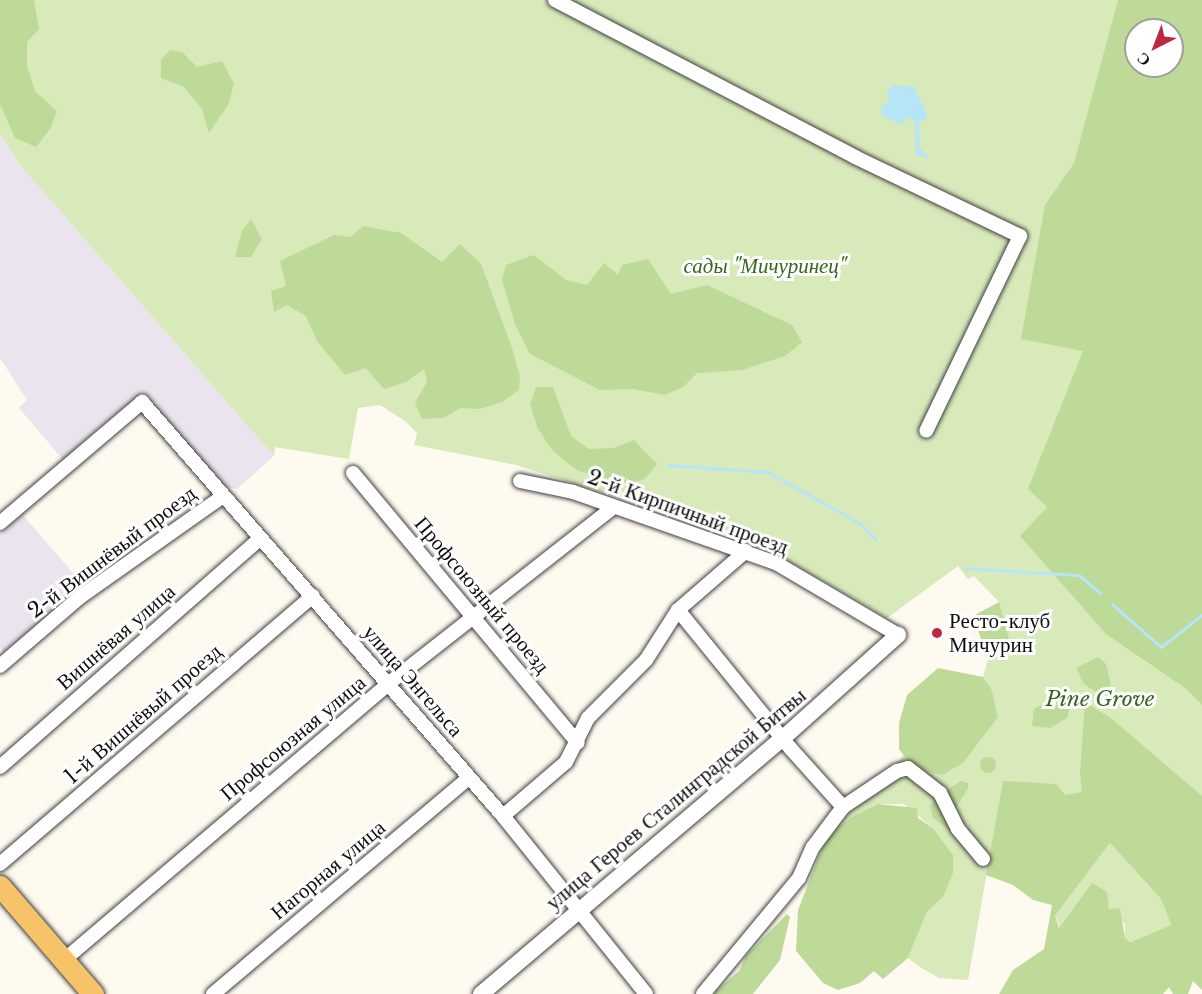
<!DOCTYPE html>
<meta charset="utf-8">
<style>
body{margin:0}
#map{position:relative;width:1202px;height:994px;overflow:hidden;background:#fffaf0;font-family:"Libre Baskerville",serif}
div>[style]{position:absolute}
.industrial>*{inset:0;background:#ebe3ed}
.green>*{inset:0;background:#d8e9ba}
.forest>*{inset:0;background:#beda99}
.round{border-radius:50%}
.water>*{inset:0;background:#b5e5f6}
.stream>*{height:3px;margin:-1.5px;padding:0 1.5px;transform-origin:1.5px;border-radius:1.5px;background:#b5e5f6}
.roads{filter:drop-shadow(0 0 2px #414141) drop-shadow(0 0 2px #414141)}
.minor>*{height:14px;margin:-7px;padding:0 7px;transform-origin:7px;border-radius:7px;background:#fff}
.tertiary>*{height:16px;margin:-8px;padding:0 8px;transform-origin:8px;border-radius:8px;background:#fff}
.primary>*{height:21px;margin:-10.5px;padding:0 10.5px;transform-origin:10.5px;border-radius:10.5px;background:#f7c368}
.dots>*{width:16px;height:16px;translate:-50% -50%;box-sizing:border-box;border:3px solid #fff;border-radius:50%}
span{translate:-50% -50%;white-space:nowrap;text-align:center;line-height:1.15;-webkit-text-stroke:6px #fff;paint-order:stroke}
.park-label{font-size:21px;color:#36661f;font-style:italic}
.street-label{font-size:21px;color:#0e0e0e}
.poi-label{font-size:21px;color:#0e0e0e}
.left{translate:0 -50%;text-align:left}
.north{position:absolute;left:1124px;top:18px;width:60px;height:60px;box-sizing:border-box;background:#fff;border:2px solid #9f9f9f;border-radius:50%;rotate:222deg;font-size:16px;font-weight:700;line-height:24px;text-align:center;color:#0e0e0e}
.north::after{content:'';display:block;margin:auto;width:21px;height:27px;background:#bd2740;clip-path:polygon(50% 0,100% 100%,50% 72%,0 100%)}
</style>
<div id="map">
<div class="industrial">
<i style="clip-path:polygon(0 134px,19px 164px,274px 456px,237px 489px,222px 486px,148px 396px,65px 462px,19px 408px,27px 400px,0 358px)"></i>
<i style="clip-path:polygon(22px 514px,85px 587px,6px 655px,0 648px,0 533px)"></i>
</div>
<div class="green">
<i style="clip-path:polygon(evenodd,0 0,1202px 0,1202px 941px,1096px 815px,1003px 781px,968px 980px,939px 978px,920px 967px,908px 958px,927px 912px,943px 897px,953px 855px,934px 829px,904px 804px,878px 804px,853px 816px,826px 838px,904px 755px,912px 767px,982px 737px,998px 717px,992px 690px,983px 677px,988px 659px,995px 659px,999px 602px,974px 576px,968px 579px,958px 566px,887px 618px,754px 541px,516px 465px,414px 445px,417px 433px,405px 421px,380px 405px,358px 408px,349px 459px,275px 447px,274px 456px,19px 164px,0 134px,0 0,1136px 30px,1172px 30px,1172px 66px,1136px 66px,1136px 30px,0 0,950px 787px,968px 788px,957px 803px,957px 815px,944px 790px,950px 787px)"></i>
<i style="clip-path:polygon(1110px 843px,1161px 899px,1171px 925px,1132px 942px,1125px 938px,1125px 924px,1109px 909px,1092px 884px,1060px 928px,1055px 916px)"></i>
</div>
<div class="forest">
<i style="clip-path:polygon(0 0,34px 0,39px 29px,27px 42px,27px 66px,35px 91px,57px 111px,50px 129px,36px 147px,15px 138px,0 104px)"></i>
<i style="clip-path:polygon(evenodd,1118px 0,1202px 0,1202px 705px,1185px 688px,1106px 634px,1020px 536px,1047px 507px,1028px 489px,1083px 351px,1021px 339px,1045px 205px,1074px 163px,1118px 0,1136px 30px,1172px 30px,1172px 66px,1136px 66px,1136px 30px)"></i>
<i style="clip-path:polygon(170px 50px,182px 52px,197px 67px,222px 61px,234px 84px,228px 105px,209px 133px,202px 109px,184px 87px,161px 78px,161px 60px)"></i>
<i style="clip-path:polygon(251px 219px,262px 239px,251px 257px,235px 257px,242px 231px)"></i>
<i style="clip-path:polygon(363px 226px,401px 233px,442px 262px,460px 244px,481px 264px,511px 345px,520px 376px,519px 390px,502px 402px,479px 409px,461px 408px,443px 418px,422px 419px,415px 403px,427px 382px,424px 369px,406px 382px,384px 389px,366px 368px,345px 375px,317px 341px,306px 316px,287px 305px,274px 312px,271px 291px,286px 286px,280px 261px,334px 235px,351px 237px)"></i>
<i style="clip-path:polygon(534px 255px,566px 280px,587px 285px,604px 263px,618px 275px,622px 265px,648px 259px,671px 294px,707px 285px,792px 325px,802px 342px,785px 356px,742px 370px,697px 373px,683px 387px,665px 395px,633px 389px,600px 390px,530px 354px,515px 324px,502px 280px,506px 265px)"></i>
<i style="clip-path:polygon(536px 387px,553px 387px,571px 436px,589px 449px,614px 448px,634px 440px,657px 464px,645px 479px,626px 484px,578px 471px,553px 451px,538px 429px,530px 404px)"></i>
<i style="clip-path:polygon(999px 602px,1010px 642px,995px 659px,988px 659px,973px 616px)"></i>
<i style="clip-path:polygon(1098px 657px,1106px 664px,1111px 685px,1101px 695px,1084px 684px,1076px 668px)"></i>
<i style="clip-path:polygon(938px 668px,983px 677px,992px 690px,998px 717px,963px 763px,942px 775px,912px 767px,899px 749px,899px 723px,907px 695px)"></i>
<i style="clip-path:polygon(1053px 699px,1072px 702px,1067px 718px,1050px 728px,1032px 726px,1034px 709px)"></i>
<i style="clip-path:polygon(evenodd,1085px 702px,1112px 719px,1202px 796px,1202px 990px,1193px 981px,1188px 994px,1173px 994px,1169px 987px,1163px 994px,999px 994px,1013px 970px,1044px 949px,1052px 905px,1033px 900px,1013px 885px,986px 875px,1003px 781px,1056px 784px,1065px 795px,1082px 792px,1080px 774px,1085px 702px,1110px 843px,1161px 899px,1171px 925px,1131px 942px,1125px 938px,1120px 908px,1109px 909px,1107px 892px,1092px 883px,1059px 928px,1055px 916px,1110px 843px)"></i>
<i class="round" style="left:980px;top:757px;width:16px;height:16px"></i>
<i style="clip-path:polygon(961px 781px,968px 783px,968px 788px,956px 808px,962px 826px,953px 833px,933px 818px,930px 806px,938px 795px)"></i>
<i style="clip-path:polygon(878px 804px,917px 808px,918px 818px,934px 829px,953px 855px,953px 873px,943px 897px,927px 912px,908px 958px,883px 979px,874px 971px,860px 983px,838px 990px,823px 983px,796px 951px,798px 910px,826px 838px,853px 816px)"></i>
<i style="clip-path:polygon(787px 914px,790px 917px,780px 960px,753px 994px,713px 994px,739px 971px,746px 956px)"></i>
</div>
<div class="water">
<i style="clip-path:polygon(894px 85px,914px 87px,928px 116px,919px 124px,920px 148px,930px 158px,916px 155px,915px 122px,907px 117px,902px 123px,907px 127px,883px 116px,881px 109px,889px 100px,887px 91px)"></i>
</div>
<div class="stream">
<i style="left:668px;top:465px;width:100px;rotate:4deg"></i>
<i style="left:768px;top:472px;width:107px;rotate:29.2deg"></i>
<i style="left:861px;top:524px;width:22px;rotate:47deg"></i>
<i style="left:964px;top:568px;width:115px;rotate:3.5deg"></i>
<i style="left:1079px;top:575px;width:28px;rotate:41deg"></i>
<i style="left:1112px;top:604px;width:65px;rotate:41.3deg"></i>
<i style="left:1161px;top:647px;width:52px;rotate:-38deg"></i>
</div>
<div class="roads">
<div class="minor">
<i style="left:555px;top:0;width:339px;rotate:27.6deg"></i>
<i style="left:855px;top:157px;width:183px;rotate:25.6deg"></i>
<i style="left:1020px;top:236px;width:216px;rotate:115.7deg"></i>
<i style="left:353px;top:473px;width:351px;rotate:50.2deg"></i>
<i style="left:520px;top:481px;width:54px;rotate:11.7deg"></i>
<i style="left:573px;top:492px;width:215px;rotate:19.3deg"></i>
<i style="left:776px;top:563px;width:142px;rotate:30.5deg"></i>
<i style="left:0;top:523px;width:187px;rotate:-40.4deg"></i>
<i style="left:142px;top:402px;width:549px;rotate:48.91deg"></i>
<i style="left:503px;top:816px;width:228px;rotate:51.2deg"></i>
<i style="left:678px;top:610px;width:179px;rotate:50.9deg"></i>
<i style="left:791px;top:749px;width:78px;rotate:48.1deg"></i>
<i style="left:0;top:666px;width:106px;rotate:-40.8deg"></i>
<i style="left:80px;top:597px;width:175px;rotate:-35.2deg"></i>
<i style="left:0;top:767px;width:347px;rotate:-41.3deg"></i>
<i style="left:503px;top:816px;width:83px;rotate:-40.6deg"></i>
<i style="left:566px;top:762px;width:49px;rotate:-63.4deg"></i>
<i style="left:588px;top:718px;width:82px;rotate:-45deg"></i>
<i style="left:646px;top:660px;width:59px;rotate:-57.4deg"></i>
<i style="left:678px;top:610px;width:90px;rotate:-40.9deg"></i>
<i style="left:0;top:864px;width:412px;rotate:-40.6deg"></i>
<i style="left:64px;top:960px;width:426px;rotate:-40.4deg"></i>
<i style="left:388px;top:684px;width:283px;rotate:-38.1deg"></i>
<i style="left:213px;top:994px;width:335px;rotate:-40.2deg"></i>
<i style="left:703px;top:994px;width:151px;rotate:-50.4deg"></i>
<i style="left:799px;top:878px;width:34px;rotate:-66deg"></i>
<i style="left:813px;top:847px;width:50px;rotate:-53.1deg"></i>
<i style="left:843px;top:807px;width:65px;rotate:-33.7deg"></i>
<i style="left:897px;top:771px;width:11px;rotate:-15deg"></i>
<i style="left:908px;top:768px;width:41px;rotate:38deg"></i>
<i style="left:940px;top:793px;width:40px;rotate:63.4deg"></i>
<i style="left:958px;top:829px;width:39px;rotate:50deg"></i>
</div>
<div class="tertiary">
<i style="left:481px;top:994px;width:394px;rotate:-40.3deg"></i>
<i style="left:782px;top:739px;width:156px;rotate:-41.9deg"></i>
</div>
<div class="primary">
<i style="left:0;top:886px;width:143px;rotate:49.3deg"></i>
</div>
</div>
<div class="dots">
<i style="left:937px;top:633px;background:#bd2740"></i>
</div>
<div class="park-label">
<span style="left:765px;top:266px">сады "Мичуринец"</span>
<span style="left:1100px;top:699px">Pine Grove</span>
</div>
<div class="street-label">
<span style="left:688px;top:512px;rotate:20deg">2-й Кирпичный проезд</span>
<span style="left:112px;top:552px;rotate:-37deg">2-й Вишнёвый проезд</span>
<span style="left:482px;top:595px;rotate:50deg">Профсоюзный проезд</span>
<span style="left:116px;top:637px;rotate:-41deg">Вишнёвая улица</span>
<span style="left:413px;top:681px;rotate:49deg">улица Энгельса</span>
<span style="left:143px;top:714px;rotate:-41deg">1-й Вишнёвый проезд</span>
<span style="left:293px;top:738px;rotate:-40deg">Профсоюзная улица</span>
<span style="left:676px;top:799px;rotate:-40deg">улица Героев Сталинградской Битвы</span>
<span style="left:328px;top:870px;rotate:-40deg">Нагорная улица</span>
</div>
<div class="poi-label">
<span class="left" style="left:949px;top:633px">Ресто-клуб<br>Мичурин</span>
</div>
<div class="north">С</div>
</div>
